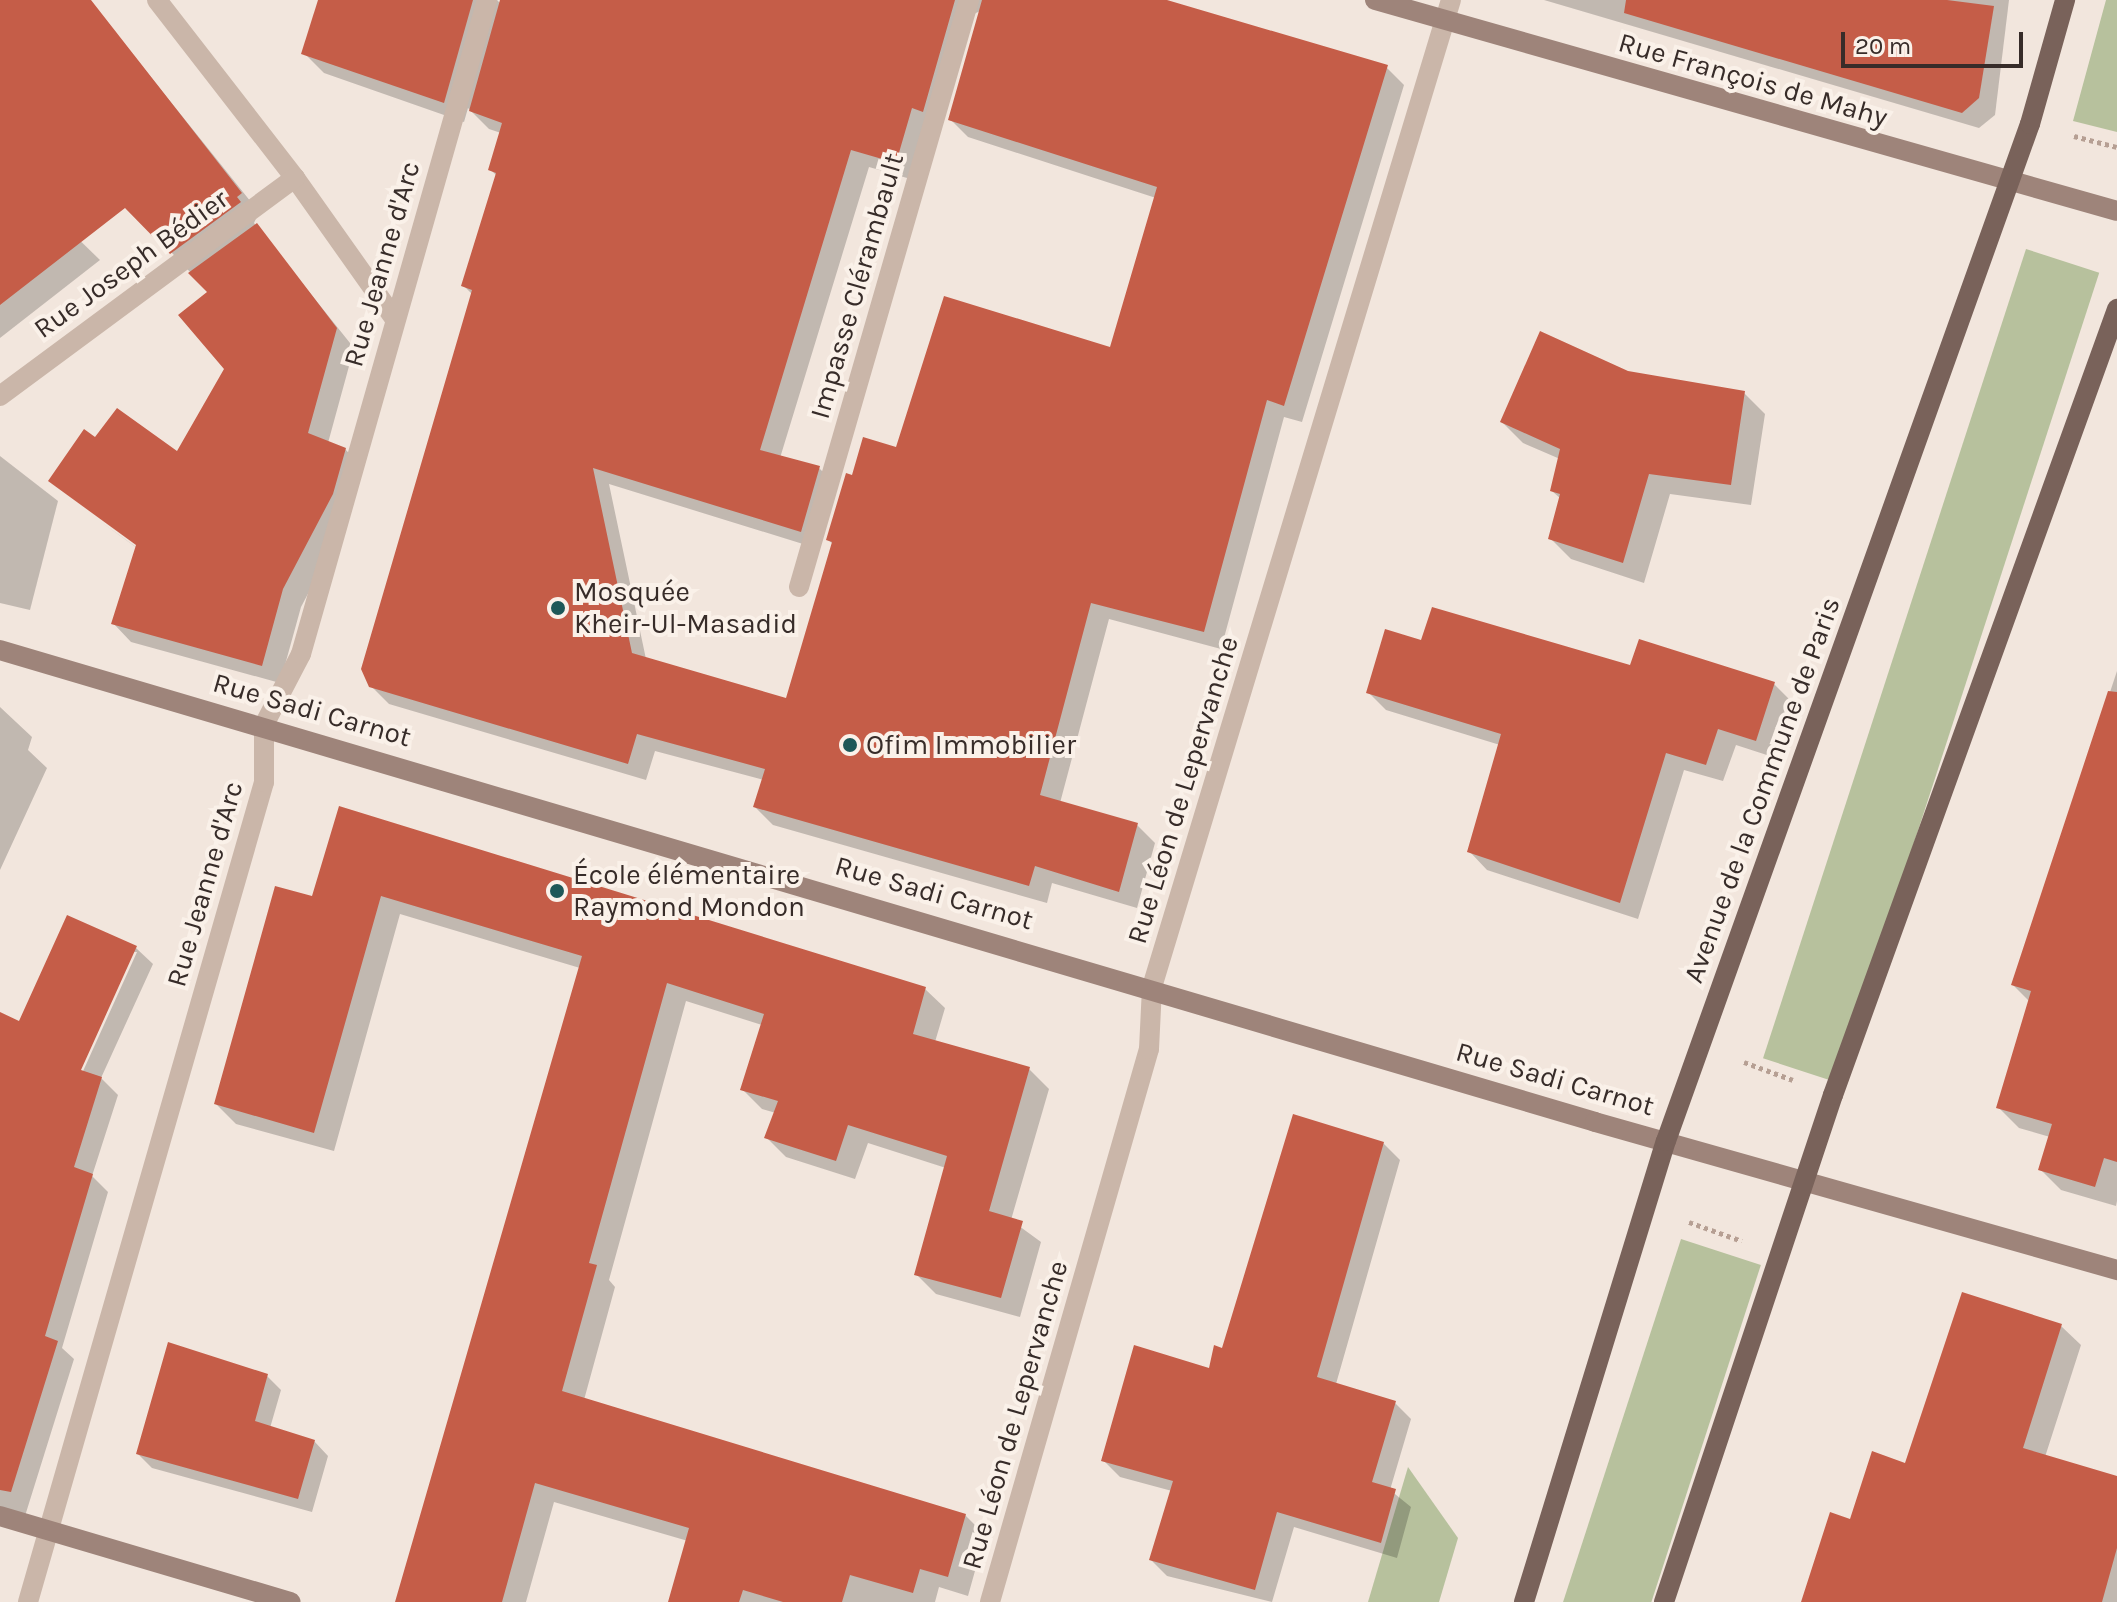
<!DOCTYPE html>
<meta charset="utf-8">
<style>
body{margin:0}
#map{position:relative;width:2117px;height:1602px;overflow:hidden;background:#f2e6dd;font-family:Karla,sans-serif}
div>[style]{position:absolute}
.green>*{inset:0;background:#b7c19d;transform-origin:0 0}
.shadow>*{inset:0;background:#0003}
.building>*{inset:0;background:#c55d48}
.path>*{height:5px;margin-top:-2.5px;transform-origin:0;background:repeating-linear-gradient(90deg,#b69f93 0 4px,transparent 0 8px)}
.street>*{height:20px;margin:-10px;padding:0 10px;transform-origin:10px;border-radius:10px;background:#cab6a9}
.secondary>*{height:20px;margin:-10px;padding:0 10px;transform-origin:10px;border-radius:10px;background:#9e847a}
.primary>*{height:20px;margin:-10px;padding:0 10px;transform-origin:10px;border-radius:10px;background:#79625a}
.dots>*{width:22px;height:22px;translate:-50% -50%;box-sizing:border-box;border:4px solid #faf1e9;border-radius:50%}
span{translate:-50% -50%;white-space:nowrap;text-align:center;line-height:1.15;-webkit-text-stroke:8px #faf1e9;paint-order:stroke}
.street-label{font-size:28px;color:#372c29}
.poi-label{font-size:28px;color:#372c29}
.left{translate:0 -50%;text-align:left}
.scale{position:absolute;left:1841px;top:32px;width:182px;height:36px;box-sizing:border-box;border:4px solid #372c29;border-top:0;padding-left:10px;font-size:24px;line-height:28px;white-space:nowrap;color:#372c29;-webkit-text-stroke:6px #faf1e9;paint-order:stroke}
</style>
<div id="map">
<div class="green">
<i style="clip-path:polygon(2106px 0,2117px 0,2117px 132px,2073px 121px)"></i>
<i style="left:2026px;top:249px;width:77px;height:851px;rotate:18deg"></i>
<i style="left:1681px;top:1239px;width:84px;height:383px;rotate:18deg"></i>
<i style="clip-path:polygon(1408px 1467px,1458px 1538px,1439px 1602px,1368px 1602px)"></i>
</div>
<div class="shadow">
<i style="clip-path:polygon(0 0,89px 0,259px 212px,254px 223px,354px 348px,328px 443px,345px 449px,363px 468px,351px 512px,301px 607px,280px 683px,131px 642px,113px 623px,137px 548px,94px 517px,143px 552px,95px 440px,178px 454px,227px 369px,210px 293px,172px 253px,0 36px)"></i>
<i style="clip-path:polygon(evenodd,320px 0,497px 0,502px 5px,500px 0,1156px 0,1386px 67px,1404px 85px,1302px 422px,1284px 417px,1221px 649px,1109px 619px,1060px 803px,1137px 825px,1155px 843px,1137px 908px,1052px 883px,1047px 903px,773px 825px,755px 807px,764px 780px,655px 751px,646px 780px,389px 704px,371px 686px,473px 295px,463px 285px,497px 176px,490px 169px,501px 133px,489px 129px,468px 108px,464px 122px,324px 73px,304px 53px,320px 0,982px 10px,950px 119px,968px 137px,1156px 198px,1112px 349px,897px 449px,853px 477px,828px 540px,833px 544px,787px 700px,646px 659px,609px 484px,819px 549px,837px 486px,819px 468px,780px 458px,869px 167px,914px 180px,974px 14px,982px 10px)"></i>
<i style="clip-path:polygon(1544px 0,2009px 0,1995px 115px,1979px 128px)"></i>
<i style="clip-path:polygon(0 163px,100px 260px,0 338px)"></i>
<i style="clip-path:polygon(1628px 373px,1744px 393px,1765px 414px,1751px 505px,1670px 494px,1644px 583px,1571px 559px,1550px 538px,1561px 499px,1552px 491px,1560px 459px,1523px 443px,1502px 422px)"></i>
<i style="clip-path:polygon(0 456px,58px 501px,30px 610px,0 603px)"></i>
<i style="clip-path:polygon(1422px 642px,1774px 684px,1792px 702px,1773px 757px,1736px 745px,1723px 781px,1684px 770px,1638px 919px,1487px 870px,1470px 852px,1500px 745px,1386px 710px,1368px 692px)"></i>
<i style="clip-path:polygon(2117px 671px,2117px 1201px,2116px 1206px,2061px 1190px,2041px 1170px,2050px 1137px,2019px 1128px,1999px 1108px,2030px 1002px,2013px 985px)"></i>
<i style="clip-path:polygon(0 707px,32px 737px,28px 750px,47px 768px,0 870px)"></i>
<i style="clip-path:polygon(341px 809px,925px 989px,945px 1008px,935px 1042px,1029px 1069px,1049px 1089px,1011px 1220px,1041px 1242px,1020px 1317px,936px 1294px,916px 1274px,946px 1168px,868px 1143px,855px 1179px,786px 1157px,767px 1138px,776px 1113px,762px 1109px,742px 1089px,762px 1025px,686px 1001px,609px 1280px,615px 1287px,584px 1400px,965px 1515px,985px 1535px,968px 1596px,939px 1587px,935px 1602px,670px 1602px,688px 1541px,554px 1502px,526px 1602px,398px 1602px,580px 968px,400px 914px,334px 1151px,236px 1124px,216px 1104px,314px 899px)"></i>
<i style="clip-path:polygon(evenodd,136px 948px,153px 964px,101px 1078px,118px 1095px,92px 1176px,108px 1192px,62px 1348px,74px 1359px,25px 1516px,0 1507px,0 1015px,20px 1023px,136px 948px,132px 952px,137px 952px,79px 1080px,75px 1079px,132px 952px)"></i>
<i style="clip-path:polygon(1383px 1143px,1400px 1160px,1336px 1384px,1395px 1403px,1411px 1419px,1390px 1490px,1411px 1507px,1397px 1558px,1294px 1527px,1272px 1602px,1167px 1576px,1151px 1560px,1172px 1491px,1120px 1477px,1103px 1460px,1210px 1370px)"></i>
<i style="clip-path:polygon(1963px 1294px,2061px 1326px,2081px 1345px,2045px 1457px,2117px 1478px,2117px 1602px,1803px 1602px,1851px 1522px,1906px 1466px)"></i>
<i style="clip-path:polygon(267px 1376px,281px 1390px,270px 1428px,314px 1441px,328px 1456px,312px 1512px,152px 1468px,138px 1454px)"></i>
</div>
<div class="building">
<i style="clip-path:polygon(0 0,91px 0,242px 193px,237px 197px,241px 202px,170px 254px,125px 208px,0 305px)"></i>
<i style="clip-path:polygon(318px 0,473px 0,444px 103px,301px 54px)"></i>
<i style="clip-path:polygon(500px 0,955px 0,923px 112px,912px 108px,896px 163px,851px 150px,760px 450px,820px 466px,801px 532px,593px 468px,632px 653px,786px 698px,832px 542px,826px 540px,846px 473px,852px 475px,863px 437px,896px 447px,944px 296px,1110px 347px,1157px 187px,948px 120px,982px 0,1167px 0,1388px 65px,1284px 406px,1267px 400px,1204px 632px,1091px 603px,1040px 795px,1138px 823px,1119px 892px,1035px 866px,1029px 886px,753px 807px,765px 769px,637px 734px,628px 764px,369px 687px,361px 669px,472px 290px,461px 286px,496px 173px,488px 170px,502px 123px,469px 111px)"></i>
<i style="clip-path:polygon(1626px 0,1947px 0,1994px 6px,1979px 98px,1962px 113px,1624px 13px)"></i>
<i style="clip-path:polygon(257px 223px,337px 328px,308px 433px,346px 448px,333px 494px,283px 589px,262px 666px,111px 624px,136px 545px,48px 481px,84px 429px,95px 437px,117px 408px,177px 451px,224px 369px,178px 315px,207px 292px,188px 273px)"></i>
<i style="clip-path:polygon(1540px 331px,1628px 371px,1745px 391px,1731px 485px,1649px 474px,1623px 563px,1548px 539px,1560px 494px,1550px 491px,1560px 449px,1500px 422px)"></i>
<i style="clip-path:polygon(1432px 607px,1630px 665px,1639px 639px,1775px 682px,1756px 741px,1718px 729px,1706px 765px,1666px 753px,1620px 903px,1467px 852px,1501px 734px,1366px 693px,1385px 629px,1421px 640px)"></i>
<i style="clip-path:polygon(2108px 691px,2117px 692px,2117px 1162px,2104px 1158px,2095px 1187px,2038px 1170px,2052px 1124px,1996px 1108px,2031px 991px,2011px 985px)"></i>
<i style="clip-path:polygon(339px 806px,926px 987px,913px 1034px,1030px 1067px,989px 1211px,1023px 1221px,1001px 1298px,914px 1275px,947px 1156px,848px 1125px,836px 1161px,764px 1138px,778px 1101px,740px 1090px,764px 1014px,667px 983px,589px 1263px,597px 1265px,562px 1391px,966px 1514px,948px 1577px,920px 1569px,913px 1593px,850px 1575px,842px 1602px,783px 1602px,743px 1590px,739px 1602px,668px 1602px,689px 1528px,535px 1483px,502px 1602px,395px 1602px,582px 956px,381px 896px,314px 1133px,214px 1104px,275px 886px,312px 896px)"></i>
<i style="clip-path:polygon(67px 915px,137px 946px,81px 1070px,102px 1077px,74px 1167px,93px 1174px,45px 1336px,58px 1341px,11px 1492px,0 1490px,0 1012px,19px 1021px)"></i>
<i style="clip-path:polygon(1293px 1114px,1384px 1142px,1317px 1377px,1396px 1401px,1372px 1482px,1396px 1489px,1381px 1543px,1277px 1512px,1255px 1590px,1149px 1560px,1173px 1481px,1101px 1461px,1134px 1345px,1209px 1368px,1214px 1345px,1222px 1348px)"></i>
<i style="clip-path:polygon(1962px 1292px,2062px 1324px,2023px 1448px,2117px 1476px,2117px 1548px,2102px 1602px,1801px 1602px,1830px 1512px,1850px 1519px,1872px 1451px,1905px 1463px)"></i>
<i style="clip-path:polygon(168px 1342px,268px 1374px,255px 1421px,315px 1440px,298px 1499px,136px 1454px)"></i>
</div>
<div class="path">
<i style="left:2074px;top:136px;width:44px;rotate:14.3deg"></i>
<i style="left:1744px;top:1062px;width:52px;rotate:20.2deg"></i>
<i style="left:1689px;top:1222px;width:56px;rotate:19.7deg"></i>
</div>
<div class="street">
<i style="left:157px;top:0;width:225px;rotate:52.2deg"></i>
<i style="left:295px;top:178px;width:173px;rotate:54.7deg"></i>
<i style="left:0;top:396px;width:367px;rotate:-36.5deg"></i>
<i style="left:799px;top:587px;width:611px;rotate:-73.85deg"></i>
<i style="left:28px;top:1602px;width:853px;rotate:-73.94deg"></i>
<i style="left:264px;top:782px;width:57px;rotate:-90deg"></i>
<i style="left:264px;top:725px;width:80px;rotate:-62.5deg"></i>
<i style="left:301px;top:654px;width:680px;rotate:-74.12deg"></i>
<i style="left:990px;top:1602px;width:575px;rotate:-73.96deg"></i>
<i style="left:1149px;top:1049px;width:62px;rotate:-87.2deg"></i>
<i style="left:1152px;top:987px;width:1031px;rotate:-73.15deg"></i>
</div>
<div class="secondary">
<i style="left:1375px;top:0;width:771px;rotate:15.87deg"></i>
<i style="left:0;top:650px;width:1663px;rotate:16.48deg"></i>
<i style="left:1595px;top:1122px;width:543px;rotate:15.83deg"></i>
<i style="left:0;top:1516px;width:303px;rotate:16.5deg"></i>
</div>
<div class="primary">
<i style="left:1524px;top:1602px;width:482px;rotate:-72.9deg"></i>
<i style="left:1666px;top:1141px;width:1080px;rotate:-70.31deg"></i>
<i style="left:2030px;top:124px;width:129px;rotate:-74.2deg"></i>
<i style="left:1664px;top:1602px;width:534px;rotate:-71.57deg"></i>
<i style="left:1833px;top:1095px;width:836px;rotate:-70.13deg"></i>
</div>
<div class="dots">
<i style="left:558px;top:608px;background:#1e5858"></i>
<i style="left:850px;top:745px;background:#1e5858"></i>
<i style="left:557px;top:891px;background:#1e5858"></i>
</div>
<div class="street-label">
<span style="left:1753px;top:80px;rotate:16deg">Rue François de Mahy</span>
<span style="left:131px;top:264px;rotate:-36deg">Rue Joseph Bédier</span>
<span style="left:382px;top:264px;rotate:-74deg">Rue Jeanne d'Arc</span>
<span style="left:857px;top:286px;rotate:-74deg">Impasse Clérambault</span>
<span style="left:312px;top:710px;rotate:16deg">Rue Sadi Carnot</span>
<span style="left:1183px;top:790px;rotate:-73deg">Rue Léon de Lepervanche</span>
<span style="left:1762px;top:790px;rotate:-70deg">Avenue de la Commune de Paris</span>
<span style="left:205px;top:884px;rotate:-74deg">Rue Jeanne d'Arc</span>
<span style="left:934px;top:893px;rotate:16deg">Rue Sadi Carnot</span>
<span style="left:1555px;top:1079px;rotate:16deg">Rue Sadi Carnot</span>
<span style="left:1015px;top:1415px;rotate:-74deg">Rue Léon de Lepervanche</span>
</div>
<div class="poi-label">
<span class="left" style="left:574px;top:608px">Mosquée<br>Kheir-Ul-Masadid</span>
<span class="left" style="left:866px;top:745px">Ofim Immobilier</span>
<span class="left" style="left:573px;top:891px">École élémentaire<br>Raymond Mondon</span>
</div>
<div class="scale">20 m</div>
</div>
